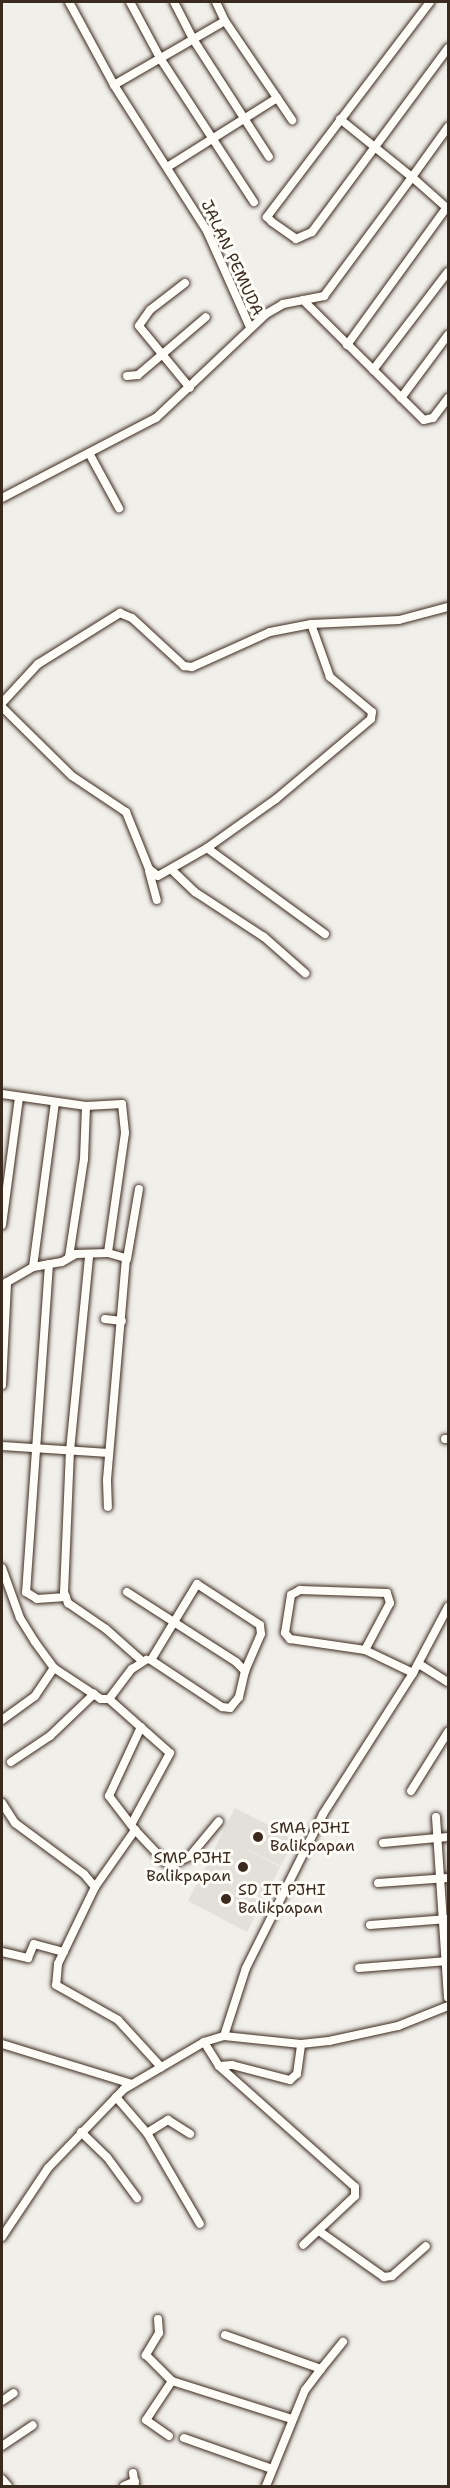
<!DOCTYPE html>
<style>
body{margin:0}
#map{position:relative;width:450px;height:2488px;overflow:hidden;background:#f1efea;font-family:"Shantell Sans",sans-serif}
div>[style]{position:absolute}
.built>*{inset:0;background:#e3e0da}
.roads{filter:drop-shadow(0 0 2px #3b2a1e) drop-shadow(0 0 2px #3b2a1e)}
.street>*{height:8px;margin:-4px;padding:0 4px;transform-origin:4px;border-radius:4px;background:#fdfcf7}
.dots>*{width:16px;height:16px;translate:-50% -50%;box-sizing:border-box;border:3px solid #fdfcf7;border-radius:50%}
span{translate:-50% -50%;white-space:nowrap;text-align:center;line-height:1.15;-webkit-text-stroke:6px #fdfcf7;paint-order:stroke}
.street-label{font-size:16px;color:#3b2a1e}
.poi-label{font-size:16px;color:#3b2a1e}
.left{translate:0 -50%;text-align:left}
.right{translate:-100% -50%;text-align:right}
.frame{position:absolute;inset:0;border:3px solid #3b2a1e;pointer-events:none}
</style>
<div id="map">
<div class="built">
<i style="clip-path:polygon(235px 1808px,295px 1838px,281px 1866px,240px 1846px,280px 1867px,247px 1932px,188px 1901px)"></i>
</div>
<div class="roads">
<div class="street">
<i style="left:69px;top:2px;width:94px;rotate:61.5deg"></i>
<i style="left:114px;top:85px;width:173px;rotate:57.5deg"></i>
<i style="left:207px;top:231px;width:105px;rotate:65.9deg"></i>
<i style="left:130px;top:2px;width:64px;rotate:61.8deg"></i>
<i style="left:160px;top:58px;width:172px;rotate:56.9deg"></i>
<i style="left:174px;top:2px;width:42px;rotate:62.8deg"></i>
<i style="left:193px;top:39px;width:140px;rotate:57.2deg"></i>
<i style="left:216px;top:2px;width:21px;rotate:65deg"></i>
<i style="left:225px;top:21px;width:120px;rotate:55.9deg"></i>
<i style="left:430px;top:2px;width:270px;rotate:127.2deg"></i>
<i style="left:267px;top:217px;width:7px;rotate:45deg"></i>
<i style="left:272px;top:222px;width:29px;rotate:35deg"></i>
<i style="left:296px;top:239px;width:17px;rotate:-24deg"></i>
<i style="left:312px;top:232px;width:229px;rotate:-53.5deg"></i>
<i style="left:114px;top:85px;width:128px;rotate:-30deg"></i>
<i style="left:340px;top:119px;width:92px;rotate:38.9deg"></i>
<i style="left:412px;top:177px;width:62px;rotate:-54.2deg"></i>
<i style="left:169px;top:166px;width:128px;rotate:-32.2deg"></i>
<i style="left:185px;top:283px;width:44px;rotate:142.4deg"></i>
<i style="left:150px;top:310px;width:19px;rotate:125deg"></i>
<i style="left:139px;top:326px;width:80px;rotate:50.6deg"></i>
<i style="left:303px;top:300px;width:170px;rotate:44.8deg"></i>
<i style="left:424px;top:420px;width:9px;rotate:-13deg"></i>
<i style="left:433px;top:418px;width:25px;rotate:-53deg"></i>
<i style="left:347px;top:345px;width:170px;rotate:-54.1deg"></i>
<i style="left:373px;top:370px;width:123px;rotate:-52.6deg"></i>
<i style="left:127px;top:376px;width:11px;rotate:-5deg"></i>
<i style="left:138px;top:375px;width:89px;rotate:-40.5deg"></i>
<i style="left:401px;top:398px;width:79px;rotate:-53.3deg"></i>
<i style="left:89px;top:453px;width:63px;rotate:61.4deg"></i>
<i style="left:2px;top:498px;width:174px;rotate:-27.5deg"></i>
<i style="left:156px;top:418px;width:151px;rotate:-43.4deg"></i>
<i style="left:266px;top:314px;width:20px;rotate:-30deg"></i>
<i style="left:283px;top:304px;width:42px;rotate:-11deg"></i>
<i style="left:324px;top:296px;width:148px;rotate:-53.5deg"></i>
<i style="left:412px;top:177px;width:48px;rotate:41.6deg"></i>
<i style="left:2px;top:703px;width:53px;rotate:-47.3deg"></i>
<i style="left:38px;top:664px;width:97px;rotate:-31.9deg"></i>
<i style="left:120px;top:613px;width:13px;rotate:23deg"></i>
<i style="left:132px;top:618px;width:71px;rotate:42.7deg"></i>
<i style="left:184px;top:666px;width:8px;rotate:7deg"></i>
<i style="left:192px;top:667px;width:85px;rotate:-24.2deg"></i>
<i style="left:270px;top:632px;width:42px;rotate:-11deg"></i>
<i style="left:311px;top:624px;width:88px;rotate:-2.6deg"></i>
<i style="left:399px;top:620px;width:51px;rotate:-14.9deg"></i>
<i style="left:2px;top:707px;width:98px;rotate:44.6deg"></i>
<i style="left:72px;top:776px;width:65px;rotate:33.7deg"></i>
<i style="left:126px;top:812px;width:61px;rotate:68deg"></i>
<i style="left:149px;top:869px;width:11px;rotate:38deg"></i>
<i style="left:158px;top:876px;width:56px;rotate:-29.7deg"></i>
<i style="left:207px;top:848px;width:85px;rotate:-35.4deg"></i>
<i style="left:276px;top:799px;width:124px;rotate:-40.1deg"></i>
<i style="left:371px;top:719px;width:7px;rotate:-82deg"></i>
<i style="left:372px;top:712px;width:55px;rotate:-140.2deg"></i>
<i style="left:330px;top:677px;width:56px;rotate:-109.7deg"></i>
<i style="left:207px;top:848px;width:146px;rotate:36.1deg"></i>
<i style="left:172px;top:870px;width:32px;rotate:44deg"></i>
<i style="left:195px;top:892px;width:82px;rotate:33.1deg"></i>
<i style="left:264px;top:937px;width:55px;rotate:41.3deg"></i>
<i style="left:149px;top:871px;width:30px;rotate:75deg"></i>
<i style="left:2px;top:1094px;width:85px;rotate:8.1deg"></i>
<i style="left:86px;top:1106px;width:36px;rotate:-3deg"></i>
<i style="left:122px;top:1104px;width:29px;rotate:84deg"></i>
<i style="left:125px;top:1133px;width:121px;rotate:98.1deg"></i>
<i style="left:2px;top:1225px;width:129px;rotate:-82.4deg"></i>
<i style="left:69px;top:1257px;width:99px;rotate:-81.3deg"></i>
<i style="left:84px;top:1159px;width:53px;rotate:-87.8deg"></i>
<i style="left:89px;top:1257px;width:194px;rotate:95.6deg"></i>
<i style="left:70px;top:1450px;width:142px;rotate:92.4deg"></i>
<i style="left:64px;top:1592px;width:12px;rotate:70deg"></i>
<i style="left:68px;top:1603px;width:46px;rotate:34.4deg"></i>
<i style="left:106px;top:1629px;width:48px;rotate:41.6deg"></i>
<i style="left:127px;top:1259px;width:71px;rotate:-80.3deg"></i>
<i style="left:49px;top:1264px;width:329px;rotate:94deg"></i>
<i style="left:26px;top:1592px;width:13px;rotate:32deg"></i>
<i style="left:37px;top:1599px;width:29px;rotate:-4deg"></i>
<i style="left:33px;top:1267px;width:166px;rotate:-82.4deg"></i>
<i style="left:2px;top:1285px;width:36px;rotate:-30deg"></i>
<i style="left:33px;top:1267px;width:29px;rotate:-10deg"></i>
<i style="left:62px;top:1262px;width:16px;rotate:-30deg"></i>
<i style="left:76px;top:1254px;width:32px;rotate:-2deg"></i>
<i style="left:108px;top:1253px;width:19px;rotate:16deg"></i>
<i style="left:126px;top:1258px;width:224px;rotate:94.9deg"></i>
<i style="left:107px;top:1481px;width:26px;rotate:88deg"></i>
<i style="left:105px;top:1319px;width:17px;rotate:7deg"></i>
<i style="left:2px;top:1385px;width:103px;rotate:-87.2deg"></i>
<i style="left:445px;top:1439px;width:3px"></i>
<i style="left:2px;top:1446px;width:107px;rotate:3.7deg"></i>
<i style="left:2px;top:1568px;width:53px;rotate:70.2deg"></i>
<i style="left:20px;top:1618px;width:28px;rotate:58deg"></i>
<i style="left:35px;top:1642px;width:32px;rotate:54deg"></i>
<i style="left:54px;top:1668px;width:56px;rotate:33.4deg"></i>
<i style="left:101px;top:1699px;width:8px"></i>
<i style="left:109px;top:1699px;width:38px;rotate:-53deg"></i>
<i style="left:132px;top:1669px;width:17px;rotate:-33deg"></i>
<i style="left:127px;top:1592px;width:130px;rotate:32.7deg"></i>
<i style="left:236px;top:1662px;width:13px;rotate:45deg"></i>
<i style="left:245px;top:1671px;width:27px;rotate:103deg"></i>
<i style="left:239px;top:1697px;width:14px;rotate:129deg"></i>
<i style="left:230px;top:1708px;width:8px;rotate:-173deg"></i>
<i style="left:222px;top:1707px;width:85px;rotate:-146.5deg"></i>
<i style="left:365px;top:1650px;width:53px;rotate:-62deg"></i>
<i style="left:390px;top:1603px;width:10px;rotate:-107deg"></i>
<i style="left:387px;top:1593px;width:87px;rotate:-178deg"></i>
<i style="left:300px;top:1590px;width:10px;rotate:151deg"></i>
<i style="left:291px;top:1595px;width:38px;rotate:99deg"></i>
<i style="left:285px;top:1633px;width:8px;rotate:50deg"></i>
<i style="left:290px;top:1639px;width:76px;rotate:8.3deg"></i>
<i style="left:365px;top:1650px;width:53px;rotate:25.6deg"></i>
<i style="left:151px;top:1660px;width:89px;rotate:-58.8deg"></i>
<i style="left:197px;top:1584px;width:75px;rotate:33.1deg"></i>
<i style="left:260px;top:1625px;width:9px;rotate:84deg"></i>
<i style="left:261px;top:1634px;width:40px;rotate:113.4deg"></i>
<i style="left:419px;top:1664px;width:34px;rotate:32deg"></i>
<i style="left:109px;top:1699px;width:81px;rotate:41.5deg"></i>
<i style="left:170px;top:1753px;width:80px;rotate:118.5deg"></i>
<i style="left:2px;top:1720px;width:41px;rotate:-36deg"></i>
<i style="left:35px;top:1696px;width:34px;rotate:-56deg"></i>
<i style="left:141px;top:1727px;width:76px;rotate:114.9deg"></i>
<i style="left:109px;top:1796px;width:43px;rotate:52.6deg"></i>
<i style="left:135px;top:1830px;width:44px;rotate:46.8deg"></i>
<i style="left:165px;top:1862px;width:8px;rotate:14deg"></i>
<i style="left:173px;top:1864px;width:19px;rotate:-25deg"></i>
<i style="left:190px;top:1856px;width:45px;rotate:-50.4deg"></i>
<i style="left:11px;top:1762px;width:47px;rotate:-33.7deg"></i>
<i style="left:50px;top:1736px;width:61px;rotate:-43.7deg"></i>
<i style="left:411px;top:1791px;width:70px;rotate:-57.9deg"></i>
<i style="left:2px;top:1803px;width:24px;rotate:57deg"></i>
<i style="left:15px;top:1823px;width:86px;rotate:36.5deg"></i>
<i style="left:84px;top:1874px;width:17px;rotate:50deg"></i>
<i style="left:95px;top:1887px;width:85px;rotate:115.7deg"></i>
<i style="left:58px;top:1964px;width:21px;rotate:95deg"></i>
<i style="left:56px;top:1985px;width:71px;rotate:29.4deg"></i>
<i style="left:118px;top:2020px;width:64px;rotate:47.5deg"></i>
<i style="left:436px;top:1817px;width:181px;rotate:86.2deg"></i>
<i style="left:383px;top:1843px;width:65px;rotate:-5.3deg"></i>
<i style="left:378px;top:1883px;width:70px;rotate:-4.1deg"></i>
<i style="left:95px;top:1887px;width:70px;rotate:-54.9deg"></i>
<i style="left:370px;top:1925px;width:78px;rotate:-4.4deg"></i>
<i style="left:2px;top:1952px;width:27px;rotate:13deg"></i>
<i style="left:28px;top:1958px;width:15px;rotate:-67deg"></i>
<i style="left:34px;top:1944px;width:31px;rotate:15deg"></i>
<i style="left:359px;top:1968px;width:89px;rotate:-4.5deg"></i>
<i style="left:224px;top:2036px;width:71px;rotate:-72.1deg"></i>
<i style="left:246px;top:1968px;width:172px;rotate:-63.4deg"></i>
<i style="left:323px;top:1814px;width:167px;rotate:-57.4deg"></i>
<i style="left:413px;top:1673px;width:75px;rotate:-62.1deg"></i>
<i style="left:204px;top:2042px;width:28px;rotate:58deg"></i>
<i style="left:219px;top:2066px;width:182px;rotate:41.7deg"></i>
<i style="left:355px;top:2187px;width:9px;rotate:90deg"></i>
<i style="left:355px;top:2196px;width:71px;rotate:136.7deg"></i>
<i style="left:2px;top:2044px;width:136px;rotate:17.1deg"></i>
<i style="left:219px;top:2066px;width:13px;rotate:-4deg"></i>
<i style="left:232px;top:2065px;width:60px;rotate:14.5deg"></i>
<i style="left:290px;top:2080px;width:9px;rotate:-41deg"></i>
<i style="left:297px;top:2074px;width:30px;rotate:-82deg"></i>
<i style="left:116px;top:2097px;width:48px;rotate:49.3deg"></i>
<i style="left:147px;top:2133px;width:105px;rotate:59.8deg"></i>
<i style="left:81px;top:2132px;width:36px;rotate:44deg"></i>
<i style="left:107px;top:2157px;width:51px;rotate:53.8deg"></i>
<i style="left:147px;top:2133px;width:25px;rotate:-32deg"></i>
<i style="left:168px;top:2120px;width:26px;rotate:32deg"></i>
<i style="left:319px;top:2231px;width:80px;rotate:35.3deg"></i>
<i style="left:384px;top:2277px;width:8px;rotate:-7deg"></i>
<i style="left:392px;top:2276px;width:45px;rotate:-41.4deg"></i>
<i style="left:2px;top:2237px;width:83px;rotate:-56.3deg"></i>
<i style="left:48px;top:2168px;width:110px;rotate:-46.1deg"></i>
<i style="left:124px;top:2089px;width:93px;rotate:-30.4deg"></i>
<i style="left:204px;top:2042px;width:21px;rotate:-17deg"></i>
<i style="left:224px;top:2036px;width:77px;rotate:5.9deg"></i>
<i style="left:301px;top:2044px;width:28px;rotate:-6deg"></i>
<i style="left:329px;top:2041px;width:71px;rotate:-12.3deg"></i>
<i style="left:398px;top:2026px;width:54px;rotate:-21.8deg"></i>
<i style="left:158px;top:2319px;width:14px;rotate:86deg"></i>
<i style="left:159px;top:2333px;width:26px;rotate:121deg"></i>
<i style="left:146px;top:2355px;width:37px;rotate:45deg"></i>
<i style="left:172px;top:2381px;width:126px;rotate:17.6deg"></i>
<i style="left:225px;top:2335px;width:102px;rotate:19.5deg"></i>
<i style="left:321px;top:2369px;width:26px;rotate:127deg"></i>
<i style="left:305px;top:2390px;width:104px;rotate:112.1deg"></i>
<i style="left:321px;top:2369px;width:35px;rotate:-51deg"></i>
<i style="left:2px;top:2401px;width:14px;rotate:-34deg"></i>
<i style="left:169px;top:2436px;width:28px;rotate:-145deg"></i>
<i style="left:146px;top:2420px;width:47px;rotate:-56.3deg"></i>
<i style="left:184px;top:2438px;width:93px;rotate:19.4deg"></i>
<i style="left:2px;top:2446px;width:37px;rotate:-34deg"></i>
<i style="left:133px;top:2473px;width:13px;rotate:81deg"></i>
<i style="left:2px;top:2479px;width:9px;rotate:49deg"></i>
<i style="left:124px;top:2486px;width:12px;rotate:-24deg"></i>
</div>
</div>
<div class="dots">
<i style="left:258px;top:1837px;background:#3b2a1e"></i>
<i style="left:243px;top:1867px;background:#3b2a1e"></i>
<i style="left:226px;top:1899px;background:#3b2a1e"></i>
</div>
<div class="street-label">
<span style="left:232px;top:258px;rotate:65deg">JALAN PEMUDA</span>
</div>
<div class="poi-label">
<span class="left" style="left:270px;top:1837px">SMA PJHI<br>Balikpapan</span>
<span class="right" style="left:231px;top:1867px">SMP PJHI<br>Balikpapan</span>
<span class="left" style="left:238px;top:1899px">SD IT PJHI<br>Balikpapan</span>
</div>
<div class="frame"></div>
</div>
